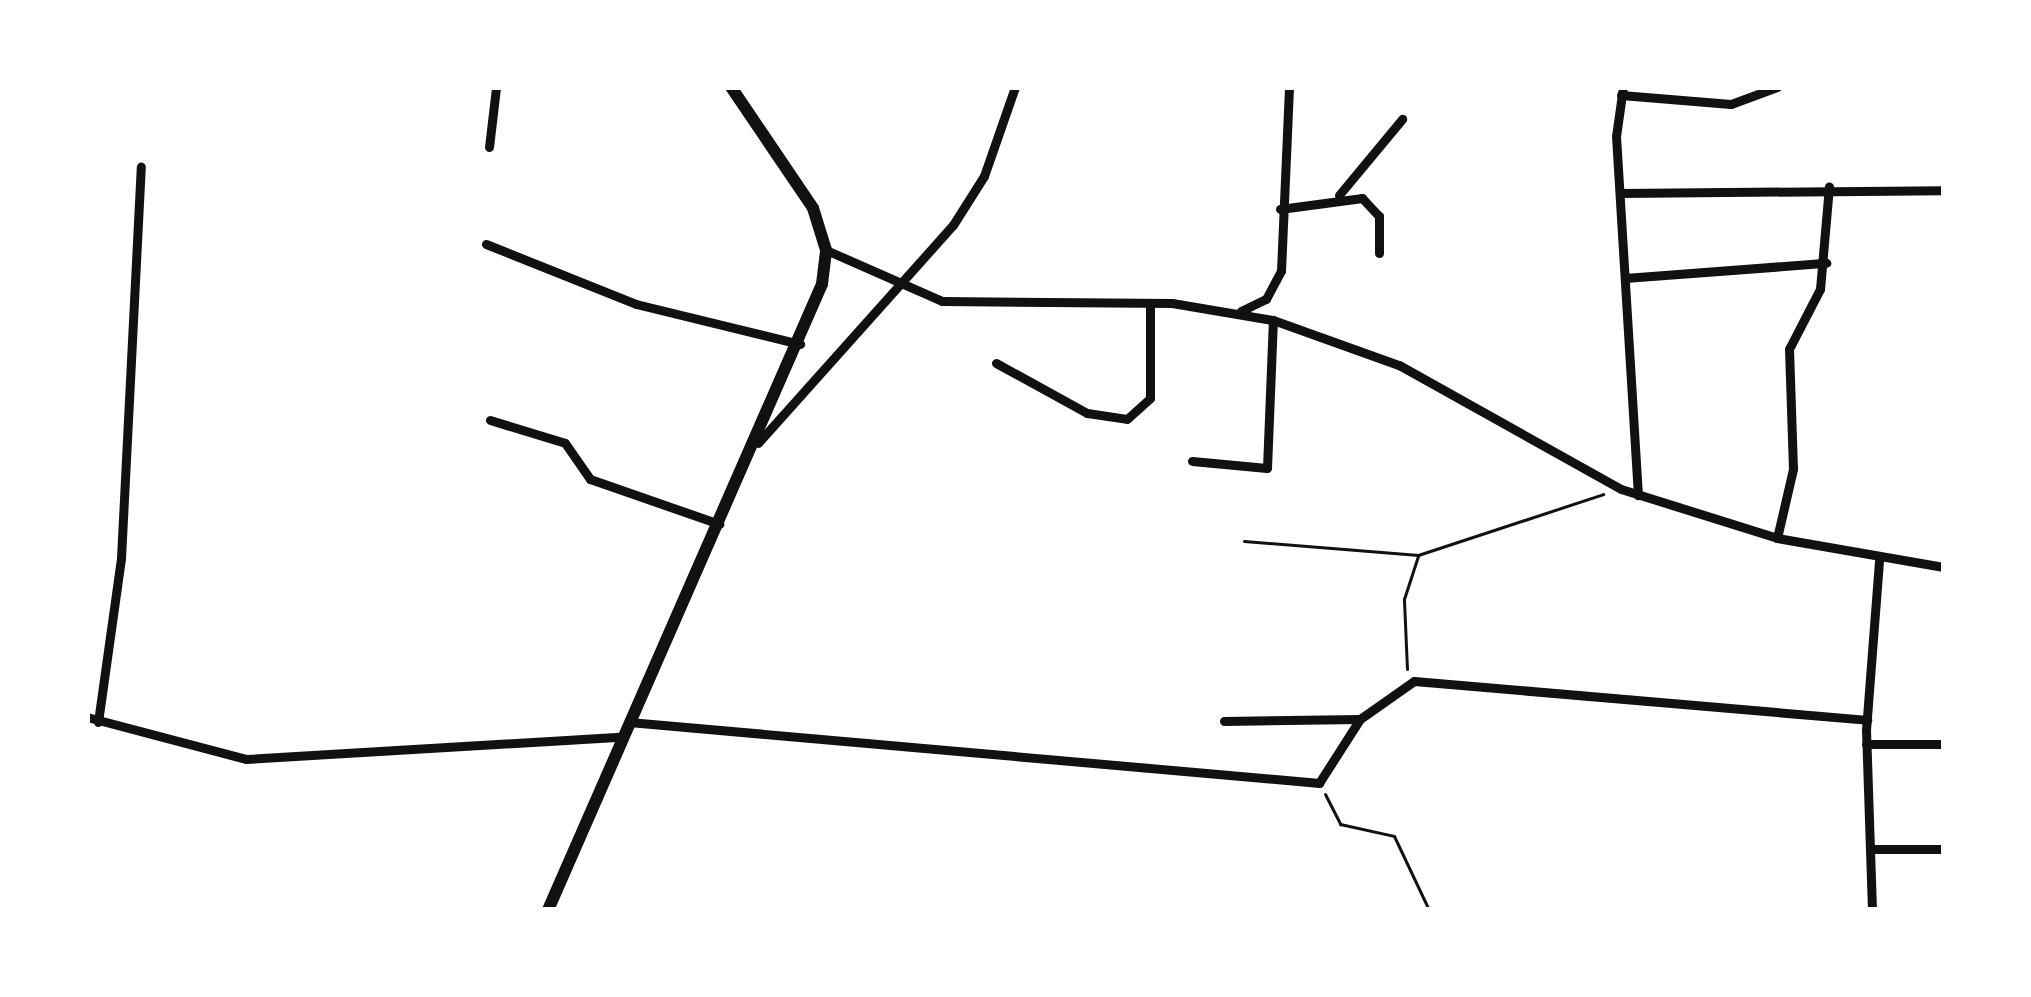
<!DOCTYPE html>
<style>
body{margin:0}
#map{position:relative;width:2031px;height:997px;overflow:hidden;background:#fff;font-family:"DM Sans",sans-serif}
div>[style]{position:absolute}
.path>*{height:3px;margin:-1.5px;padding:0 1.5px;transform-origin:1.5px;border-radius:1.5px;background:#111}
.minor>*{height:9px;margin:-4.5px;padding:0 4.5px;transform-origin:4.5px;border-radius:4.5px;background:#111}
.tertiary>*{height:12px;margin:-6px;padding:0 6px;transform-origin:6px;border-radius:6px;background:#111}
span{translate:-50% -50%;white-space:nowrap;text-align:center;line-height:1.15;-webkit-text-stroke:10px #fff;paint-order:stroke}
.frame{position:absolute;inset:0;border:90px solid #fff;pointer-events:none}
</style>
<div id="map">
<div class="path">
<i style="left:1244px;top:541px;width:175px;rotate:4.6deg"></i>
<i style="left:1418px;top:555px;width:195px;rotate:-18.2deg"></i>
<i style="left:1407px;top:669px;width:70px;rotate:-92.5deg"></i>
<i style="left:1404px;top:599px;width:45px;rotate:-72deg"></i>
<i style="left:1325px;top:794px;width:34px;rotate:63deg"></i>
<i style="left:1340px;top:824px;width:55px;rotate:12.5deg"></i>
<i style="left:1394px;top:836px;width:82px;rotate:64.7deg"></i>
</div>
<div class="minor">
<i style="left:1623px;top:87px;width:49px;rotate:98.1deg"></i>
<i style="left:1616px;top:136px;width:360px;rotate:86.5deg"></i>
<i style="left:1621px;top:95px;width:110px;rotate:4.7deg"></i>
<i style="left:1731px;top:104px;width:49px;rotate:-20.3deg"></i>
<i style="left:489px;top:147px;width:60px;rotate:-83.3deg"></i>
<i style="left:1620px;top:193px;width:324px;rotate:-0.5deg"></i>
<i style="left:1339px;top:195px;width:99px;rotate:-50.3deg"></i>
<i style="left:1280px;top:209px;width:83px;rotate:-7.6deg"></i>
<i style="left:1362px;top:198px;width:25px;rotate:47deg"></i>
<i style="left:1379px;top:216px;width:37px;rotate:90deg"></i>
<i style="left:486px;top:244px;width:162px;rotate:21.8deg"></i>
<i style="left:636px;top:304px;width:169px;rotate:13.7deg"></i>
<i style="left:826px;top:250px;width:127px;rotate:23.7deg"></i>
<i style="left:942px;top:301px;width:230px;rotate:0.5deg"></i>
<i style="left:1172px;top:303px;width:102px;rotate:9.6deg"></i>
<i style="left:1273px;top:320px;width:134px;rotate:19.7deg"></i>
<i style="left:1399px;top:365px;width:254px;rotate:29.2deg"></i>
<i style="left:1621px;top:489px;width:164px;rotate:17.4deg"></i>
<i style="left:1777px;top:538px;width:169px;rotate:9.9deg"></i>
<i style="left:1625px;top:278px;width:202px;rotate:-4.3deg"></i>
<i style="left:1241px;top:311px;width:28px;rotate:-26deg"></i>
<i style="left:1266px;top:299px;width:32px;rotate:-62deg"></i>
<i style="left:1281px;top:271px;width:184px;rotate:-87.5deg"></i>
<i style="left:996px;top:363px;width:104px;rotate:28.8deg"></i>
<i style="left:1087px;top:413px;width:40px;rotate:8.5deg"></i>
<i style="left:1127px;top:419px;width:31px;rotate:-42deg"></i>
<i style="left:1150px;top:398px;width:95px;rotate:-90deg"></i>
<i style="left:490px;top:420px;width:78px;rotate:17deg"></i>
<i style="left:565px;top:443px;width:44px;rotate:55.2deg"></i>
<i style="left:590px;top:479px;width:137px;rotate:19.2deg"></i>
<i style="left:758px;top:443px;width:292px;rotate:-48.2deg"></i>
<i style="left:953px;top:225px;width:58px;rotate:-57.7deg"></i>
<i style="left:984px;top:176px;width:94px;rotate:-70.8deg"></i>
<i style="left:1192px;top:461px;width:75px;rotate:5.3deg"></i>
<i style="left:1267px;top:468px;width:148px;rotate:-87.7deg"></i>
<i style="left:1777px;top:538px;width:71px;rotate:-76.9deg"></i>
<i style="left:1793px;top:469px;width:120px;rotate:-91.9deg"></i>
<i style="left:1789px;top:349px;width:68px;rotate:-62.7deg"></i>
<i style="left:1820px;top:289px;width:103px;rotate:-85deg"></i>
<i style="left:87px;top:717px;width:164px;rotate:14.8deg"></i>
<i style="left:246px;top:759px;width:375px;rotate:-3.4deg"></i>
<i style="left:1224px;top:721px;width:136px;rotate:-0.8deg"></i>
<i style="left:98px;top:722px;width:166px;rotate:-82deg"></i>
<i style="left:121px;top:558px;width:392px;rotate:-87.1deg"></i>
<i style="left:629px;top:722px;width:693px;rotate:5.05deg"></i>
<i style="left:1319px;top:783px;width:76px;rotate:-57.4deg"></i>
<i style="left:1360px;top:719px;width:66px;rotate:-35.1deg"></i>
<i style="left:1414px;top:681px;width:455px;rotate:4.9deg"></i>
<i style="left:1866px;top:744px;width:78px"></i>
<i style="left:1870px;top:849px;width:74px"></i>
<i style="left:1872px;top:910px;width:180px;rotate:-91.9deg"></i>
<i style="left:1866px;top:730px;width:170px;rotate:-85.6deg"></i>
</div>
<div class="tertiary">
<i style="left:548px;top:910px;width:683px;rotate:-66.36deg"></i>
<i style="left:822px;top:284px;width:34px;rotate:-83deg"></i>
<i style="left:826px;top:250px;width:44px;rotate:-107.2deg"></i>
<i style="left:813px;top:208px;width:146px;rotate:-124.1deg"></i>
</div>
<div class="frame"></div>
</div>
